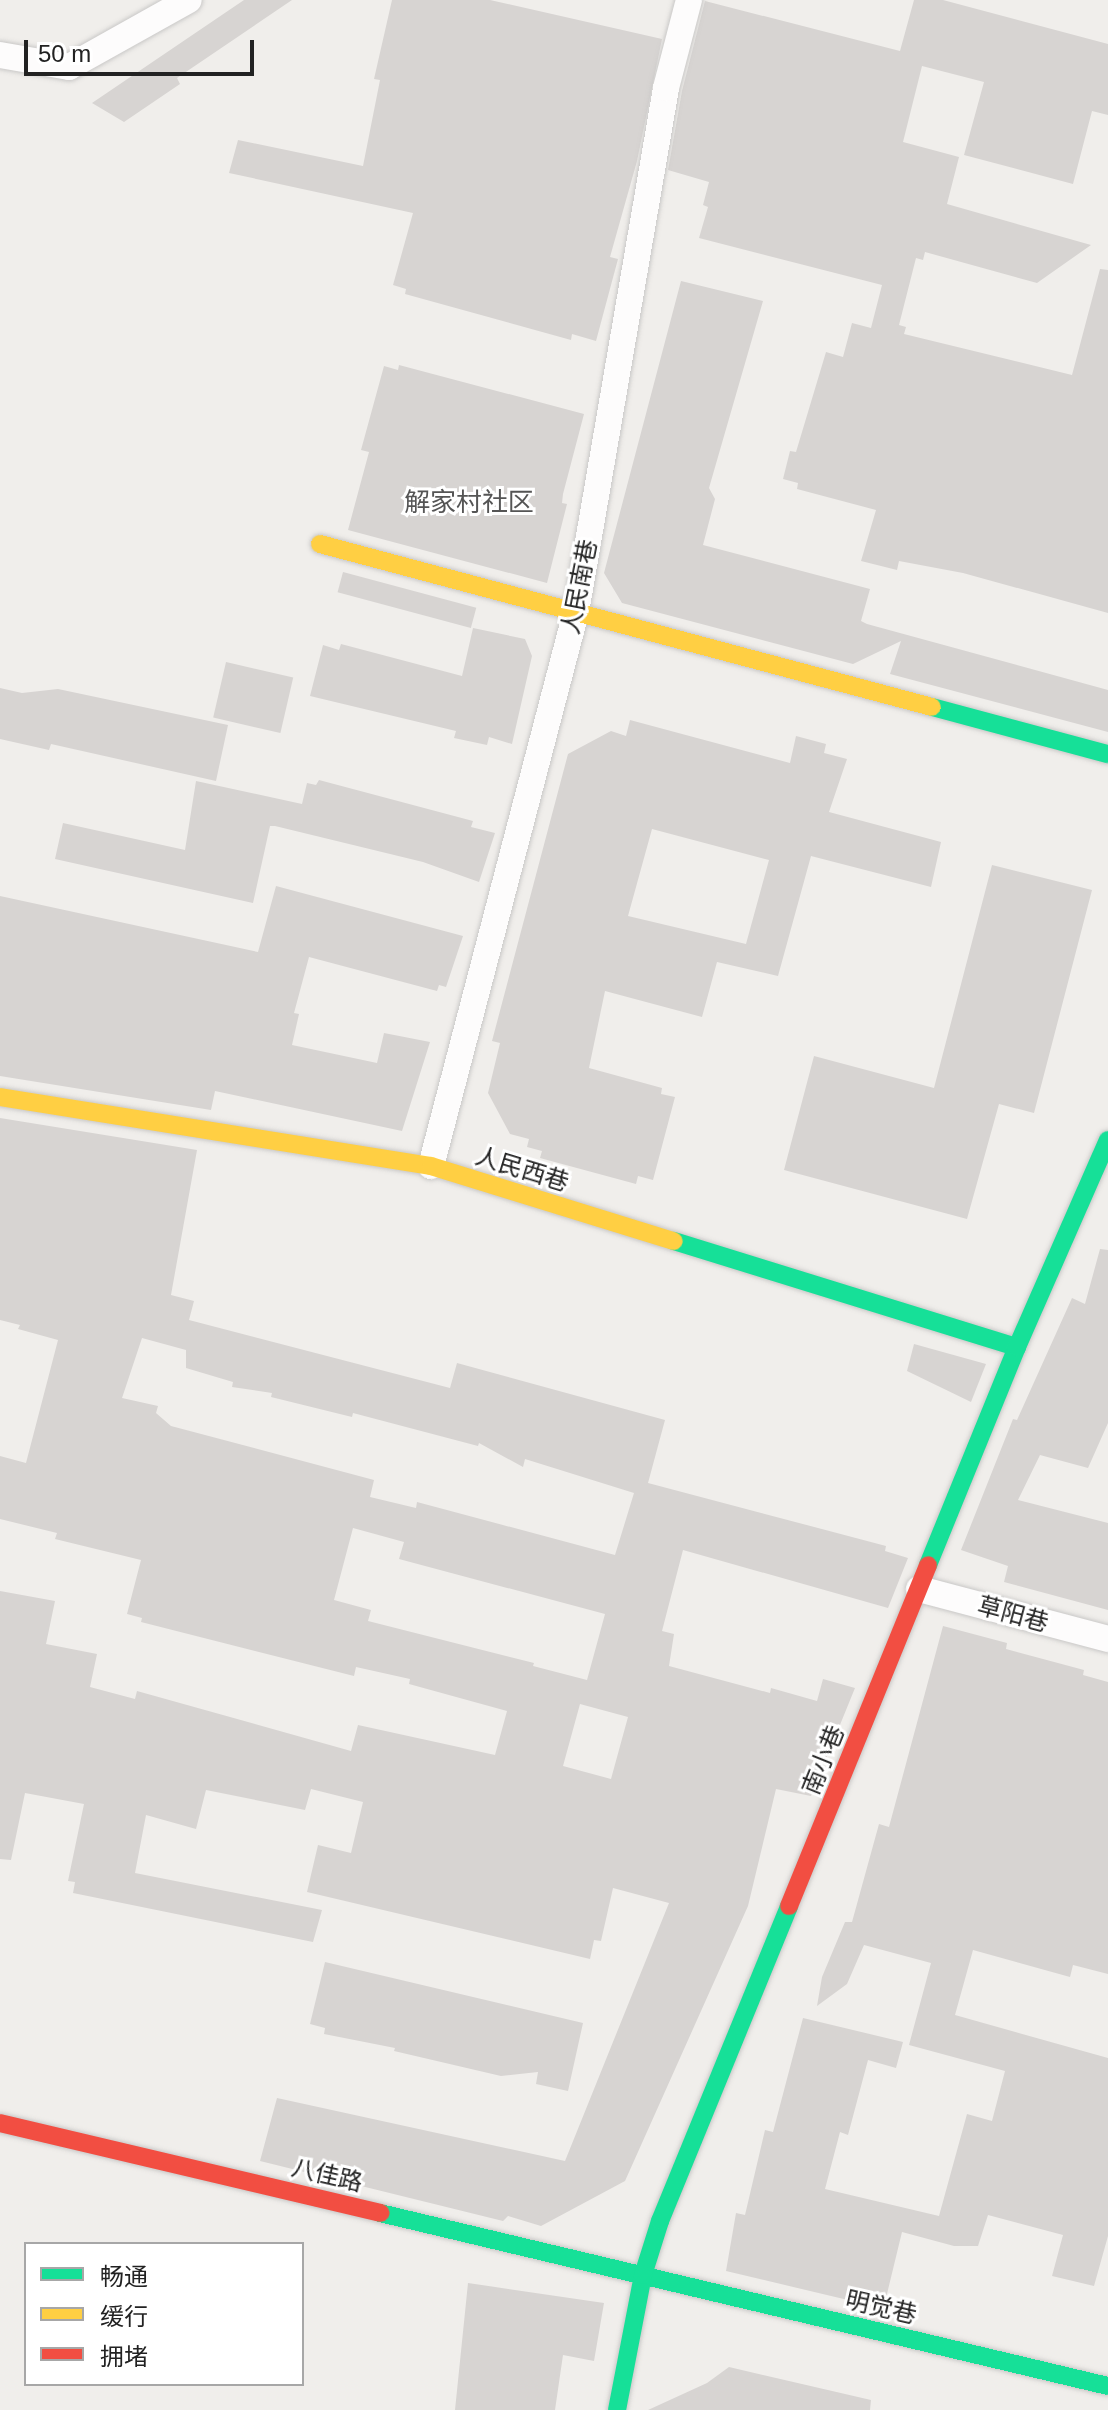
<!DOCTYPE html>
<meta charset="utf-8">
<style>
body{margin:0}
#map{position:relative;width:1108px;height:2410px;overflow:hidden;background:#f0eeeb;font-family:Helvetica,"Noto Sans SC",sans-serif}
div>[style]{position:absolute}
.building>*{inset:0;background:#d7d4d2;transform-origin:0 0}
.roads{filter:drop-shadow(0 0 2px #c9c8c7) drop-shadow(0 0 2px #c9c8c7)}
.street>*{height:26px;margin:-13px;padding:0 13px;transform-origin:13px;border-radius:13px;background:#fdfcfc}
.fast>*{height:18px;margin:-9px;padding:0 9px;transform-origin:9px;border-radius:9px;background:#16e098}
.slow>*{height:18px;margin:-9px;padding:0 9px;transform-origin:9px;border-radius:9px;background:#ffcf43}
.jam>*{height:18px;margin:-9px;padding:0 9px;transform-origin:9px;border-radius:9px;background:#f24e42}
span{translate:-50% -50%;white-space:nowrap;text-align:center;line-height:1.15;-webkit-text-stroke:6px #fff;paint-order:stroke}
.street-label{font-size:24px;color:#222}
.neighbourhood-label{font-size:26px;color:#555}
.legend{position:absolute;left:24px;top:2242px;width:280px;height:144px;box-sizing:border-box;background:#fff;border:2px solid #a7a7a7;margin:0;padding:10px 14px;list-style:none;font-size:24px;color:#222}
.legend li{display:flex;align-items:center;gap:16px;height:40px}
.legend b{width:40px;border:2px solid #a7a7a7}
.scale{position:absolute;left:24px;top:40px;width:230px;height:36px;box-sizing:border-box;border:4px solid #222;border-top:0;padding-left:10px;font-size:24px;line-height:28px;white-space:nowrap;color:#222;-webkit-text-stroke:6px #fff;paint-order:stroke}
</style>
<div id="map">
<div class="building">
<i style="clip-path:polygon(244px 0,292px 0,177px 78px,180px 84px,124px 122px,92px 103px)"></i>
<i style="clip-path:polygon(392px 0,490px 0,662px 39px,637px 161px,610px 257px,618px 259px,596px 341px,572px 334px,571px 340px,405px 294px,406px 289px,393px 285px,413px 213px,229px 173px,238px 140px,363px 166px,380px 80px,374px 79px)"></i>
<i style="clip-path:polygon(914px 0,943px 0,1108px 44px,1108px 115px,1092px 111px,1073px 184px,964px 155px,984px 82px,922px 66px,903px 142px,959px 157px,947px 204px,1091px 245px,1037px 283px,925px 252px,923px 260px,916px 258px,899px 325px,906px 327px,904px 334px,1072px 375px,1100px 269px,1108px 270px,1108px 613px,963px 573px,899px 561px,897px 570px,861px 561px,876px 510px,797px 489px,798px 483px,783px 479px,790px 451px,796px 452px,826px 352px,843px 357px,852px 323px,871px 328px,882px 285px,699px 238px,708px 207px,703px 205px,709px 182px,668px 170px,682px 91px,705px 1px,900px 51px)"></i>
<i style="clip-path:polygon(681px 281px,763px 301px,709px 488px,715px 499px,703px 545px,870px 589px,861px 621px,867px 624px,1108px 690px,1108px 732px,890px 674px,901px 641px,853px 664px,622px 603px,604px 573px)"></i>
<i style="clip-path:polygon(399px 365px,584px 414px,563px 494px,562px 503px,567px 504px,547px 583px,348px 530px,369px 452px,361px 450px,384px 366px,398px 370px)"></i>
<i style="left:343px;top:572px;width:138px;height:21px;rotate:15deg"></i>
<i style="clip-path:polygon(473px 628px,525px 639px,532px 656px,512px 744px,489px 737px,487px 745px,454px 738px,456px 731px,310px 696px,323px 645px,339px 650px,341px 644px,462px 676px)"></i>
<i style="left:226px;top:662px;width:69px;height:57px;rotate:13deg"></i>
<i style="clip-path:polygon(0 688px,22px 693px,58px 689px,228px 725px,216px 781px,51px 744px,49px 750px,0 739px)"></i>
<i style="clip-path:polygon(evenodd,630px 720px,790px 763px,796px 736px,826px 744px,824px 753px,847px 759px,829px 812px,941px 842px,931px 887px,811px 856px,778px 976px,717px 962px,702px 1017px,605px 991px,589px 1068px,662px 1088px,661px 1094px,675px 1097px,653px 1180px,638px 1176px,636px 1184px,540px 1158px,542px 1151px,527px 1147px,529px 1139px,510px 1134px,488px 1093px,500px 1043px,492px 1041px,568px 754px,611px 731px,626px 736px,630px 720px,652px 829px,769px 860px,746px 944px,628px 916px,652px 829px)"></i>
<i style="clip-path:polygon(319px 780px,473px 821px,471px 827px,495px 833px,479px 882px,423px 862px,275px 826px,270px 826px,253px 903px,55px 859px,63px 823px,185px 850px,196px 781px,302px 804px,307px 783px,316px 785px)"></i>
<i style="clip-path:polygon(992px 865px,1092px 890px,1034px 1113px,999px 1104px,967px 1219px,784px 1170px,814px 1056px,934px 1088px)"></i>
<i style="clip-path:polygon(276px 886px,463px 936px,446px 987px,439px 985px,437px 991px,309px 957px,294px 1013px,299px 1014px,292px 1045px,377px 1063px,384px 1033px,430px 1042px,402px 1131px,215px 1091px,211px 1110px,0 1076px,0 896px,258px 952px)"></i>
<i style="clip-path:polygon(evenodd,0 1118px,197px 1150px,171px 1295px,194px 1301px,189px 1320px,450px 1388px,457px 1363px,665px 1420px,648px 1483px,886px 1546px,885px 1551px,908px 1558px,888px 1608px,683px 1550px,662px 1631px,674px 1634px,669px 1666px,770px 1693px,771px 1688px,817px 1701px,823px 1679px,855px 1688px,811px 1796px,776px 1789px,748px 1906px,625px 2181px,541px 2226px,508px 2216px,503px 2221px,260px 2161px,277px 2098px,565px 2161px,669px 1903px,613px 1888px,601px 1941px,594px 1940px,590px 1959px,307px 1892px,318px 1845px,351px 1853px,363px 1802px,311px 1789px,305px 1810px,206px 1790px,196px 1829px,146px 1815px,135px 1873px,322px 1910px,313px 1942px,73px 1893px,75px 1882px,68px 1881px,84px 1804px,25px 1793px,11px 1860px,0 1859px,0 1591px,55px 1601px,46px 1644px,97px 1654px,90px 1687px,135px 1699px,137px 1691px,351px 1751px,358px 1725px,495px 1755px,507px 1711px,409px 1684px,410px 1679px,356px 1667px,354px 1676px,141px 1622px,142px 1618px,127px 1614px,141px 1560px,55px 1539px,57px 1533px,0 1519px,0 1456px,26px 1463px,58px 1340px,18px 1329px,20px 1325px,0 1320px,0 1118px,142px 1338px,186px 1350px,186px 1368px,233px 1382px,232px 1387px,272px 1393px,271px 1397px,352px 1417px,353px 1413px,478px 1446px,479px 1443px,523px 1467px,525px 1459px,634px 1493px,615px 1555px,417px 1502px,416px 1508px,370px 1497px,374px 1480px,171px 1426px,156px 1413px,158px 1406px,122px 1398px,142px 1338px,0 1118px,353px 1528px,404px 1542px,399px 1559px,605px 1614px,587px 1680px,533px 1666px,534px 1663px,368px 1621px,371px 1610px,334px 1600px,353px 1528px,0 1118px,580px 1704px,628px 1717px,611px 1779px,563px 1766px,580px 1704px)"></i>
<i style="clip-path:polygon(1100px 1249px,1108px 1250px,1108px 1423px,1088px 1468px,1040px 1455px,1018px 1500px,1108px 1523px,1108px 1610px,1004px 1582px,1008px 1566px,961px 1550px,1013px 1419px,1017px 1420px,1072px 1298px,1085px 1304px)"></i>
<i style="clip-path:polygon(914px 1344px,986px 1364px,971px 1402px,907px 1371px)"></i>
<i style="clip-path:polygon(943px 1626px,1007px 1643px,1006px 1649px,1084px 1670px,1083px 1675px,1108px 1682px,1108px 1974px,1073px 1965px,1070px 1977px,973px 1950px,955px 2015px,1108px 2058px,1108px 2236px,1094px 2286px,1052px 2276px,1063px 2235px,988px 2215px,978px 2246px,954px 2246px,902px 2232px,886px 2298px,871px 2294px,869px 2305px,726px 2271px,736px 2213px,745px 2215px,765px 2130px,773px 2132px,803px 2018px,903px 2042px,896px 2068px,868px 2060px,848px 2135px,840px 2132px,825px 2189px,939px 2216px,967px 2114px,992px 2121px,1005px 2071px,909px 2045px,931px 1963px,864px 1945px,847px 1984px,817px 2006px,822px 1977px,845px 1922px,852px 1922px,879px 1824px,889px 1827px)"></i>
<i style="clip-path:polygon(325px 1962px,583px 2023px,568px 2091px,536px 2084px,538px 2072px,501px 2076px,394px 2051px,395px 2048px,324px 2034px,325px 2028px,310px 2024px)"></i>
<i style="clip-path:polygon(468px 2283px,604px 2303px,594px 2361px,563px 2355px,555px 2410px,455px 2410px)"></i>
<i style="clip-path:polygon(729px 2367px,871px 2400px,870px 2410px,648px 2410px,707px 2383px)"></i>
</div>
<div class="roads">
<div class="street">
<i style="left:0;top:55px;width:70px;rotate:9.9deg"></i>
<i style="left:69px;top:67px;width:137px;rotate:-29.2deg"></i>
<i style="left:431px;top:1166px;width:573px;rotate:-75.33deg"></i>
<i style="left:576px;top:612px;width:532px;rotate:-80.25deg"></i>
<i style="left:666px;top:88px;width:91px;rotate:-75.4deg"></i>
<i style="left:919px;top:1589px;width:196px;rotate:14.8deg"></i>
</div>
<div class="fast">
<i style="left:932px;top:707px;width:182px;rotate:15deg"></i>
<i style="left:674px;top:1241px;width:359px;rotate:17.2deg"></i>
<i style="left:928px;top:1565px;width:235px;rotate:-67.8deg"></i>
<i style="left:1017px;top:1347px;width:226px;rotate:-66.3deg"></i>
<i style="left:380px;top:2213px;width:748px;rotate:13.37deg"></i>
<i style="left:617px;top:2410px;width:137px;rotate:-79.1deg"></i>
<i style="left:643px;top:2275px;width:57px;rotate:-72.5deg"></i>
<i style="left:660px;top:2221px;width:340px;rotate:-67.7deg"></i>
</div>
<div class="slow">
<i style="left:320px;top:544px;width:633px;rotate:14.91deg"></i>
<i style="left:0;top:1097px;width:436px;rotate:9.1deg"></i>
<i style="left:431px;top:1166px;width:254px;rotate:17.2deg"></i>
</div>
<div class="jam">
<i style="left:789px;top:1906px;width:368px;rotate:-67.8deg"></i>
<i style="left:0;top:2123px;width:391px;rotate:13.3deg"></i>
</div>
</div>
<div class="street-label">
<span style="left:579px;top:587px;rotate:-79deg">人民南巷</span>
<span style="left:522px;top:1169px;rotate:17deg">人民西巷</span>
<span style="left:1013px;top:1614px;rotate:15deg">草阳巷</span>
<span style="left:823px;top:1760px;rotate:-68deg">南小巷</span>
<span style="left:327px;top:2175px;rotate:13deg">八佳路</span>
<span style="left:881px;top:2307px;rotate:13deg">明觉巷</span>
</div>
<div class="neighbourhood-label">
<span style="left:469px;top:503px">解家村社区</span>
</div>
<ul class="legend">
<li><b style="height:10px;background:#16e098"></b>畅通</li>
<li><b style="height:10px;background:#ffcf43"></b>缓行</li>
<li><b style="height:10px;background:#f24e42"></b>拥堵</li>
</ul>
<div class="scale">50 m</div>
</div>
